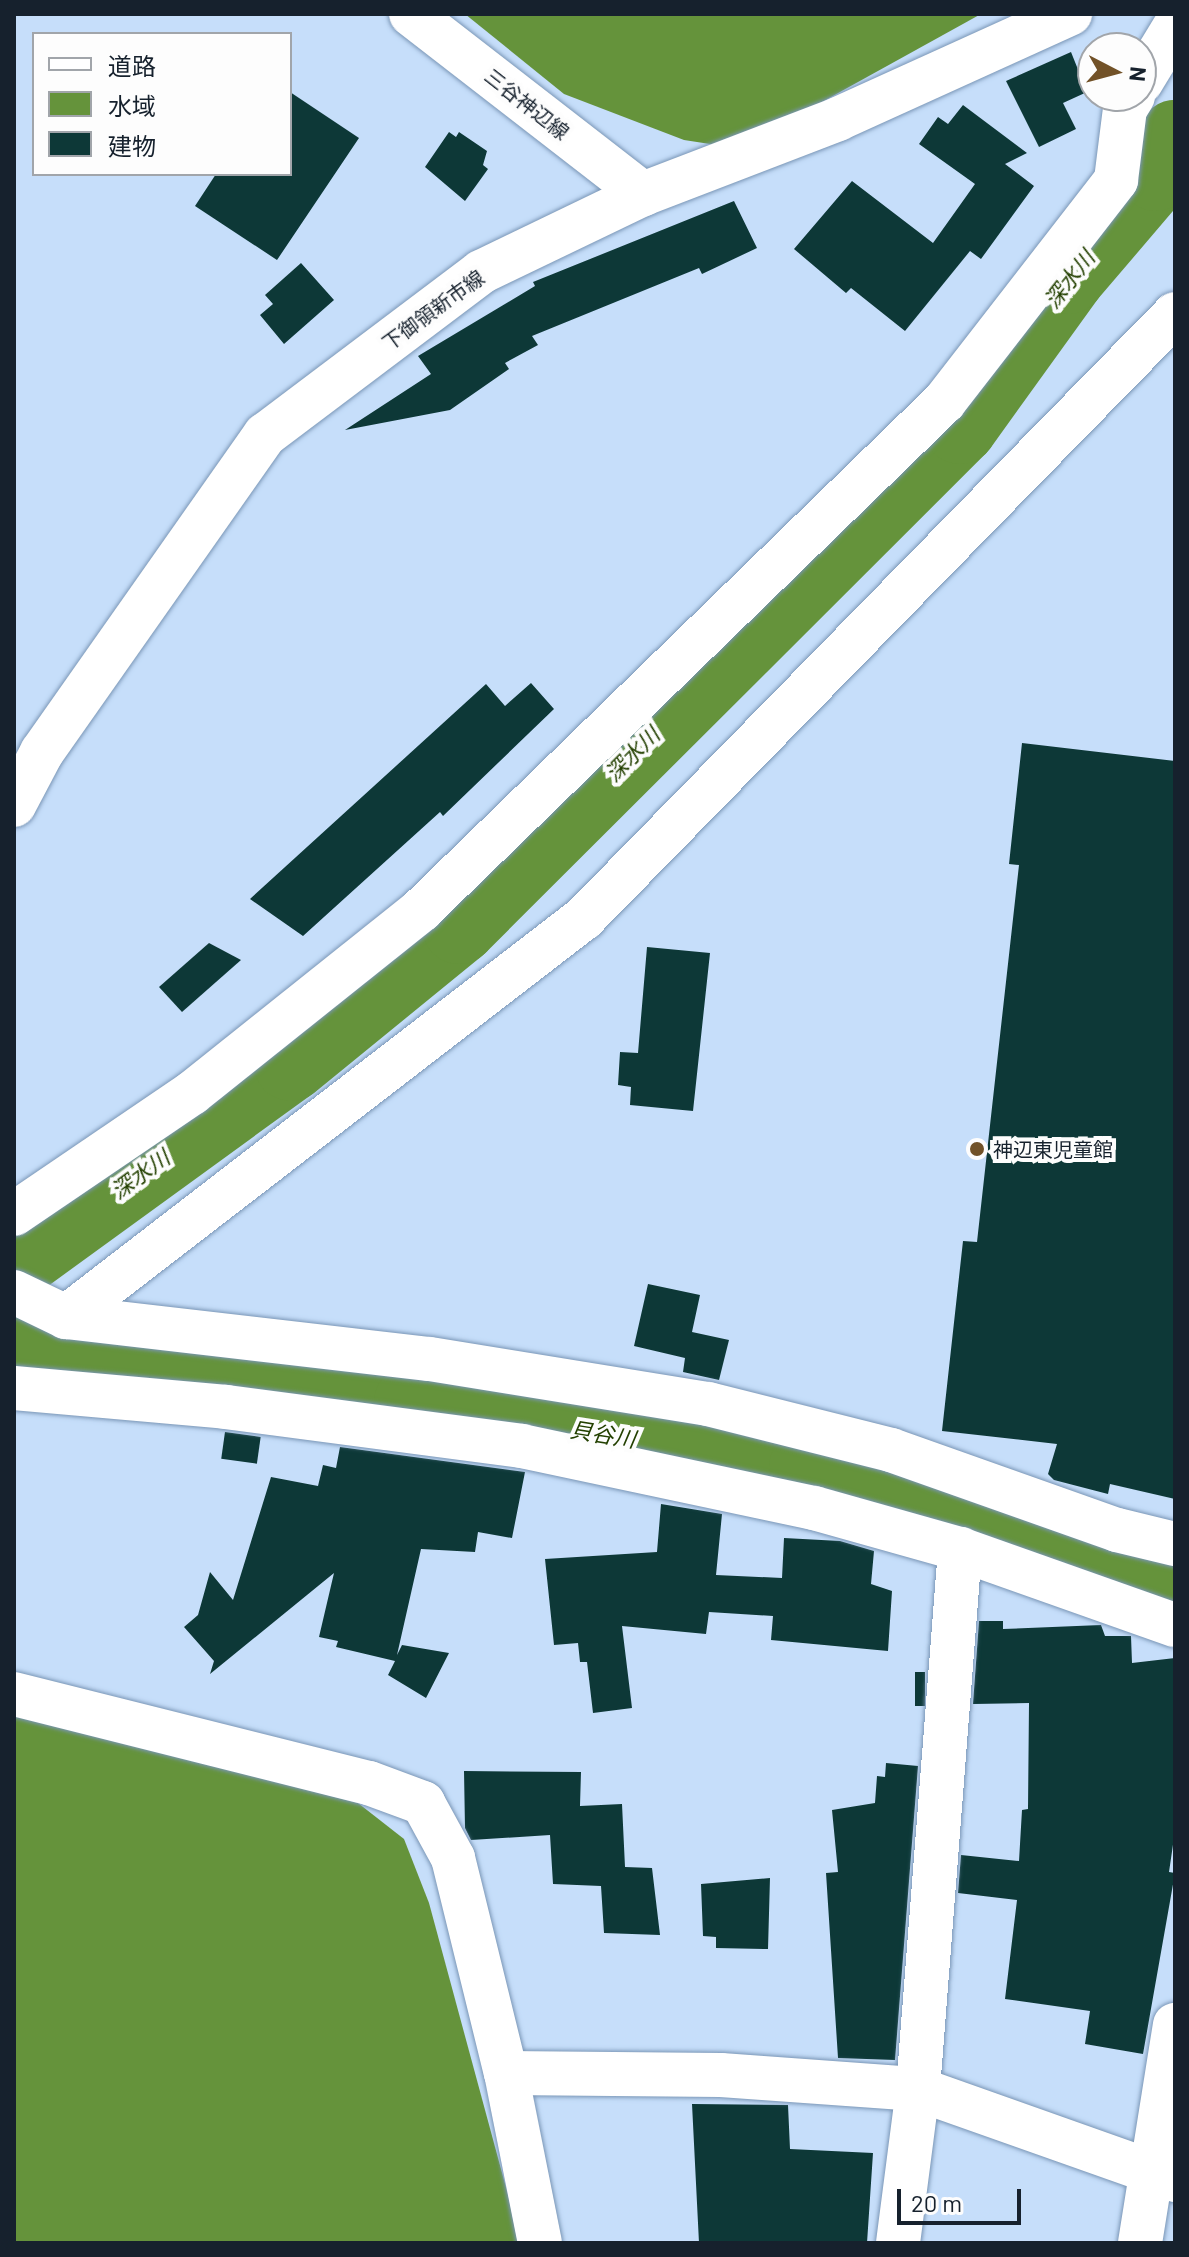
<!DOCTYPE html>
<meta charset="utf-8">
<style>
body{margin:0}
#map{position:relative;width:1189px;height:2257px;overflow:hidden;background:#c6defa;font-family:Barlow,"Noto Sans JP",sans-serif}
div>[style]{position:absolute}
.water>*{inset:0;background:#65933b}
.river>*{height:74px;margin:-37px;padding:0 37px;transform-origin:37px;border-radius:37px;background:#65933b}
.building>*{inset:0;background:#0d3837;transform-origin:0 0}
.roads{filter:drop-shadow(0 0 2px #7a96b6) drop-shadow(0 0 2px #7a96b6)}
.minor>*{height:44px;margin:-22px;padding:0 22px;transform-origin:22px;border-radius:22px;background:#fff}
.tertiary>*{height:44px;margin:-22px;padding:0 22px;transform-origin:22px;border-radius:22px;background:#fff}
.secondary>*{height:44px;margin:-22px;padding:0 22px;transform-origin:22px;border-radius:22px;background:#fff}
.dots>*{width:22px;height:22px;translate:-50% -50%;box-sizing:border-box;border:4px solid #fdfdfd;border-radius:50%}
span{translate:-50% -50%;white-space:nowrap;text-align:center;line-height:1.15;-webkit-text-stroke:8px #fdfdfd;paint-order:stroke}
.street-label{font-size:20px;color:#16212d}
.poi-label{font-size:20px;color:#16212d}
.left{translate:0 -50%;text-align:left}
.water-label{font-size:22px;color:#234000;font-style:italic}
.frame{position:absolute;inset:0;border:16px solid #16212d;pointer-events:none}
.legend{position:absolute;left:32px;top:32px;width:260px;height:144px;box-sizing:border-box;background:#fdfdfd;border:2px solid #a1a5aa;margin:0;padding:10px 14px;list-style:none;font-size:24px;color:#16212d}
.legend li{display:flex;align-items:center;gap:16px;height:40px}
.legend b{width:40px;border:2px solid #a1a5aa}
.north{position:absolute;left:1077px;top:32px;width:80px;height:80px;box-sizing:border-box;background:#fdfdfd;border:2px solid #a1a5aa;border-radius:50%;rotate:96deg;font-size:22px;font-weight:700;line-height:32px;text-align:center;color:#16212d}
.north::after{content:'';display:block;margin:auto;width:28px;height:36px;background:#725228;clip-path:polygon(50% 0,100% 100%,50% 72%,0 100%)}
.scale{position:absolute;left:897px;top:2189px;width:124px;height:36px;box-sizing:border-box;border:4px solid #16212d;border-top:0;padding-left:10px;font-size:24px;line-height:28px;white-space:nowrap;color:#16212d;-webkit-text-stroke:6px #fdfdfd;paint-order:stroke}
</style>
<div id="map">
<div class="water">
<i style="clip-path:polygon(465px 14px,981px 14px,802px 113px,723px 146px,684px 140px,564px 94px)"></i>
<i style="clip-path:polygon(14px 1713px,358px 1803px,404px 1839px,429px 1903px,521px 2243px,14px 2243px)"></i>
</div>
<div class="river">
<i style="left:14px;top:1265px;width:342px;rotate:-36deg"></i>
<i style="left:291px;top:1064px;width:217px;rotate:-39.2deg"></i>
<i style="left:459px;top:927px;width:708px;rotate:-44.94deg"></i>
<i style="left:960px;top:427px;width:185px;rotate:-54.2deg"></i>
<i style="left:1068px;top:277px;width:135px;rotate:-49.5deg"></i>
<i style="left:1156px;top:174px;width:42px;rotate:-62.8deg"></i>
<i style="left:14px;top:1352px;width:400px;rotate:7.2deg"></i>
<i style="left:411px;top:1402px;width:400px;rotate:9.3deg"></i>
<i style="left:806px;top:1467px;width:389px;rotate:18.6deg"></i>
</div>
<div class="building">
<i style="clip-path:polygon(1071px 52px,1087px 92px,1063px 103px,1076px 129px,1039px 147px,1006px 81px)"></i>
<i style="clip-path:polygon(290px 92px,359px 138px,277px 260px,195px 206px,216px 174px,290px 174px)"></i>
<i style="clip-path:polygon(963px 105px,1027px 153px,1005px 164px,1034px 186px,981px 259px,970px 251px,905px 331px,851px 288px,846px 293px,794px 249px,852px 181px,933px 243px,975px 184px,919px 144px,938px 117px,948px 124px)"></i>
<i style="clip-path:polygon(449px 132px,456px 137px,459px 132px,487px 151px,483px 165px,488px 169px,465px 201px,425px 167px)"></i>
<i style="clip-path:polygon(734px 201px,757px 248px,702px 274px,699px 268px,532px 336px,538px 345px,505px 363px,509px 369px,450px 410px,345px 430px,431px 374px,418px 356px,535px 286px,533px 282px)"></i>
<i style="clip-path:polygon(301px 263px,334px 300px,284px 344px,260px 315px,273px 304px,265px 295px)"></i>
<i style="clip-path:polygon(531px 683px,554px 709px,443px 816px,440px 812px,303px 936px,250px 899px,486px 684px,505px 706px)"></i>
<i style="clip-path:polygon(1022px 743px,1175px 761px,1175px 1499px,1110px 1484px,1108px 1494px,1054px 1480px,1048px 1474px,1057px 1444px,942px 1431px,963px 1241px,977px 1242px,1019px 865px,1009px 864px)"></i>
<i style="clip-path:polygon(209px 943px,241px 960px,182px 1012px,159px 987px)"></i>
<i style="clip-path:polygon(647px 947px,710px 953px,693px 1111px,630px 1105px,631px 1087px,618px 1085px,620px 1052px,638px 1053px)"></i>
<i style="clip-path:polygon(648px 1284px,700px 1295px,692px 1332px,729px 1340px,719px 1380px,683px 1372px,685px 1358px,634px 1346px)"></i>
<i style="left:225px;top:1432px;width:36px;height:27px;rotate:8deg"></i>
<i style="clip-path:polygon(340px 1447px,525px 1472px,512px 1538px,478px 1532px,475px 1552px,421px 1549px,397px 1655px,402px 1645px,449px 1653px,426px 1698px,388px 1675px,395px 1661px,336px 1647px,338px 1641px,319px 1637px,334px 1573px,210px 1674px,214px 1661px,184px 1627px,198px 1615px,210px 1572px,233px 1600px,271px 1477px,318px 1486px,323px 1465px,336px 1468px)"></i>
<i style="clip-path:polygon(661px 1504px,722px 1514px,716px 1575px,782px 1578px,784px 1538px,840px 1541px,874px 1551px,871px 1584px,892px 1591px,888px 1651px,771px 1640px,773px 1616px,709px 1612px,706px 1634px,622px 1626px,632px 1708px,593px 1713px,587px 1662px,580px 1662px,578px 1643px,554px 1645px,545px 1559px,657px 1552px)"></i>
<i style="clip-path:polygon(979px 1621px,1003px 1621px,1003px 1629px,1101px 1625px,1105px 1636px,1131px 1636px,1132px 1663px,1175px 1658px,1175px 1831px,1169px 1872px,1175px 1873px,1143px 2054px,1085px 2044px,1090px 2011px,1005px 1999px,1017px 1900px,958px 1893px,961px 1855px,1019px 1861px,1022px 1810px,1028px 1809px,1029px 1703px,973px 1704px)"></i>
<i style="left:915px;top:1672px;width:10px;height:34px"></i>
<i style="clip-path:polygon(886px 1763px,918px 1766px,895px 2060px,838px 2058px,826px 1873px,838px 1872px,832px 1810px,875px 1803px,877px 1776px,885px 1777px)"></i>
<i style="clip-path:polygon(464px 1771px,581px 1772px,580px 1806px,622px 1804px,625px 1867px,652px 1868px,660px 1935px,604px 1933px,601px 1886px,553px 1884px,550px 1835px,471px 1840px,465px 1828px)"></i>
<i style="clip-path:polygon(770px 1878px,768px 1949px,716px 1948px,716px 1937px,703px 1936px,701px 1884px)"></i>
<i style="clip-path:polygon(692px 2104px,788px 2105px,790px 2149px,873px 2153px,867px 2243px,699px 2243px)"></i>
</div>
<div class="roads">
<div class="minor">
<i style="left:1141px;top:82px;width:66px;rotate:-58.7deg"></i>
<i style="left:14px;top:1214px;width:215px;rotate:-34.2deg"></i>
<i style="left:192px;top:1093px;width:293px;rotate:-38.6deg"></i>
<i style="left:421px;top:910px;width:729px;rotate:-44.17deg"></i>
<i style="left:944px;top:402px;width:281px;rotate:-52.2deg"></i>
<i style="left:1116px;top:180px;width:72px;rotate:-82.8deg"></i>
<i style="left:1125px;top:109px;width:15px;rotate:-58deg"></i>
<i style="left:66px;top:1317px;width:366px;rotate:6.6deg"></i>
<i style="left:430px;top:1359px;width:282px;rotate:9.2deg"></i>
<i style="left:708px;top:1404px;width:189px;rotate:14.1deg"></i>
<i style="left:891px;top:1450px;width:240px;rotate:19.5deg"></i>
<i style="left:1117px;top:1530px;width:60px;rotate:13.6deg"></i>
<i style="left:14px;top:1388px;width:213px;rotate:5.1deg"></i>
<i style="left:226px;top:1407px;width:299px;rotate:7.5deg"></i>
<i style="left:522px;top:1446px;width:299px;rotate:12deg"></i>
<i style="left:814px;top:1508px;width:152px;rotate:15.7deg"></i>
<i style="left:960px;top:1549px;width:228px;rotate:19.5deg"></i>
<i style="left:14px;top:1694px;width:366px;rotate:14.1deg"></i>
<i style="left:369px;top:1783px;width:58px;rotate:20.3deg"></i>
<i style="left:423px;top:1803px;width:63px;rotate:61.4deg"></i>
<i style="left:453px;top:1858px;width:221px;rotate:76.2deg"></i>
<i style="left:506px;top:2073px;width:173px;rotate:78.7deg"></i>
<i style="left:506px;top:2073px;width:215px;rotate:0.5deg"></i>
<i style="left:721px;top:2075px;width:197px;rotate:4.1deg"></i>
<i style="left:918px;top:2089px;width:273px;rotate:19.5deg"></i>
<i style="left:898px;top:2243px;width:155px;rotate:-82.6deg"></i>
<i style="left:918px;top:2089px;width:542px;rotate:-85.55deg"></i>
<i style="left:1140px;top:2243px;width:221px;rotate:-80.9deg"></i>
</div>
<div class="tertiary">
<i style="left:14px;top:1292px;width:58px;rotate:25.7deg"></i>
<i style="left:66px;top:1317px;width:654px;rotate:-37.61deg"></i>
<i style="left:584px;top:918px;width:845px;rotate:-45.62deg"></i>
</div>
<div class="secondary">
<i style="left:411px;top:14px;width:294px;rotate:37.8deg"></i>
<i style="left:14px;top:805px;width:60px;rotate:-62.2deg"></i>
<i style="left:42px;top:752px;width:388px;rotate:-54.9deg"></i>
<i style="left:265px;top:435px;width:271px;rotate:-37deg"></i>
<i style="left:481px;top:272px;width:180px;rotate:-25.7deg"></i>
<i style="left:643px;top:194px;width:209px;rotate:-21deg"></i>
<i style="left:838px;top:119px;width:255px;rotate:-24.4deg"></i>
</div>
</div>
<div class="dots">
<i style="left:977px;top:1149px;background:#725228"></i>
</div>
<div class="street-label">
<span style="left:527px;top:104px;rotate:38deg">三谷神辺線</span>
<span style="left:433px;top:310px;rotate:-36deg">下御領新市線</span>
</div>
<div class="poi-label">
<span class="left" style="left:993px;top:1149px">神辺東児童館</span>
</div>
<div class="water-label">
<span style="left:1069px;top:279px;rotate:-52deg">深水川</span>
<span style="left:632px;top:754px;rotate:-45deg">深水川</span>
<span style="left:140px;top:1174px;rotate:-36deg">深水川</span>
<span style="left:603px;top:1434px;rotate:9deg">貝谷川</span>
</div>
<div class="frame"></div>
<ul class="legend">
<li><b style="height:10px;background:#fff"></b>道路</li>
<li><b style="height:22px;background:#65933b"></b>水域</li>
<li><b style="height:22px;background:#0d3837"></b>建物</li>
</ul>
<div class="north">N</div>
<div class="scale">20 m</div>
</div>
